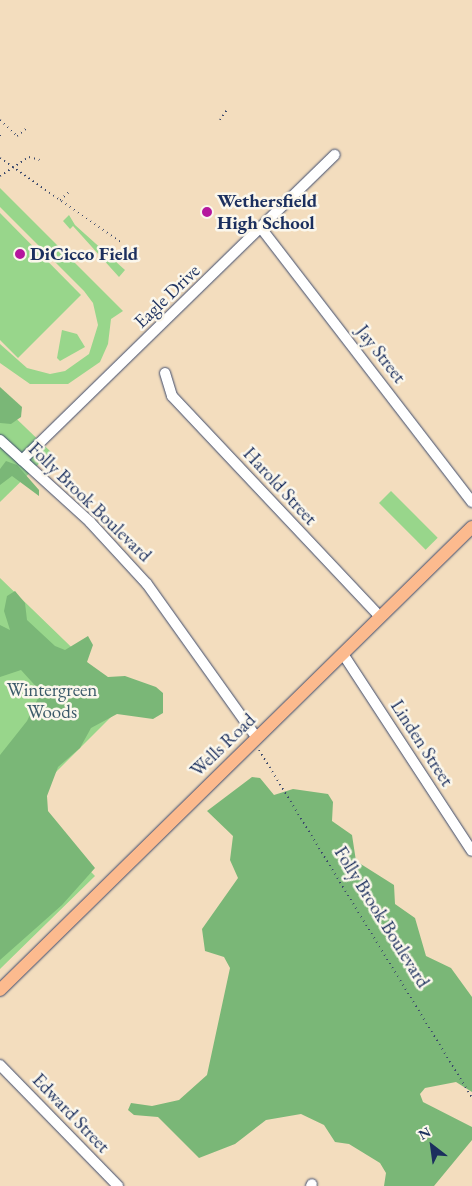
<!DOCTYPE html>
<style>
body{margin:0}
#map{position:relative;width:472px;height:1186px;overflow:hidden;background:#f3ddbe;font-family:"EB Garamond",serif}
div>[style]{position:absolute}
.green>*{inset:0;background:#98d68b;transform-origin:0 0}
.forest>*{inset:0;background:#7ab777}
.path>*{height:2px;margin-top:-1px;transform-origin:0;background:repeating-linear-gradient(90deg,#3b496c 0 1px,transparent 0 5px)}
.roads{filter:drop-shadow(0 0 1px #3b496c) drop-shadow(0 0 1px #3b496c)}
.minor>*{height:10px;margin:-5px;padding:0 5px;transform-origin:5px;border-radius:5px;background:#fff}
.major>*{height:12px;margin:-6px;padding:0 6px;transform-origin:6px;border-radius:6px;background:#fcba8e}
.dots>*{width:14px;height:14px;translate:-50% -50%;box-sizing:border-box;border:2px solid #fbf7ec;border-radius:50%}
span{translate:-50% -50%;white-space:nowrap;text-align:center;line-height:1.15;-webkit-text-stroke:5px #fbf7ec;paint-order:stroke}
.poi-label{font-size:19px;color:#1b2f5e;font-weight:700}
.left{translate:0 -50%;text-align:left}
.street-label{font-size:19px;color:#1b2f5e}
.park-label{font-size:19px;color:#3a5969}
.north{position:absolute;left:407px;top:1121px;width:50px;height:50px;-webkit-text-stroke:4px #fbf7ec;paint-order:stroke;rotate:330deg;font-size:14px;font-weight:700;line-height:20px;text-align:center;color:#1b2f5e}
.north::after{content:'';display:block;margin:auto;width:18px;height:22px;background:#1b2f5e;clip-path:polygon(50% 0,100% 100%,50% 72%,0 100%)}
</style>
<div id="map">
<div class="green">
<i style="clip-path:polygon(0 188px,123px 311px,111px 319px,108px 344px,100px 362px,68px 384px,30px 384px,0 363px,0 344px,27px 368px,50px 374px,65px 371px,89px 354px,98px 325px,93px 303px,84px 291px,0 207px)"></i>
<i style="clip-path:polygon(0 213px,81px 295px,18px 358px,0 340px)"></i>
<i style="clip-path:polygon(69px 215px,75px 225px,125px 270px,119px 277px,73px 226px,70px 229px,63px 221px)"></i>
<i style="clip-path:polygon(62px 330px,77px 334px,85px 347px,60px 361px,57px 358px)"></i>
<i style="clip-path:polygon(0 403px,51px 452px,0 502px)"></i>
<i style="left:391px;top:491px;width:66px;height:17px;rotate:45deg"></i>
<i style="clip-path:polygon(0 578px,127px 701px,24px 804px,95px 876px,0 969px)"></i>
</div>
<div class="forest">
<i style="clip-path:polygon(0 387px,22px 407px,21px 417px,11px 424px,0 423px)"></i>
<i style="clip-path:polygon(6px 461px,17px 465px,39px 490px,39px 496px,12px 476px,0 485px,0 469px)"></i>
<i style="clip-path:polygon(15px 591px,25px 603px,27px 620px,55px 646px,65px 650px,88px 636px,93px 645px,87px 662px,108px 677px,125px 676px,156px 687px,163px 693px,163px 713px,153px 719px,117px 714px,91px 728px,80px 748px,58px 767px,47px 796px,48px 811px,95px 868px,62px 905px,0 960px,0 755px,27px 721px,41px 692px,21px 670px,0 677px,0 625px,10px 630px,4px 611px,7px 596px)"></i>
<i style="clip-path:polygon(252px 777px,260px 778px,274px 795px,293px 789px,328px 794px,333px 802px,332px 821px,352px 835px,356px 861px,394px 885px,395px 904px,415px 918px,426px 956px,451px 968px,472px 997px,472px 1092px,456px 1082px,425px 1088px,420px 1094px,423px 1102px,472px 1127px,472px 1140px,434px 1186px,384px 1186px,386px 1173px,380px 1163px,349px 1144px,335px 1142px,324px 1125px,301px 1114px,266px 1120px,235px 1144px,199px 1158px,158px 1117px,134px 1115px,128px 1110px,131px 1103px,152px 1106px,179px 1100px,207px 1075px,230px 968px,224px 957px,205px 951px,202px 929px,238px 878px,230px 860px,233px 836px,207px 811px)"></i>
</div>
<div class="path">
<i style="left:0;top:120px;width:23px;rotate:43deg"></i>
<i style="left:17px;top:136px;width:13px;rotate:-39deg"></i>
<i style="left:220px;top:120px;width:12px;rotate:-55deg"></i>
<i style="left:0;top:135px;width:5px;rotate:90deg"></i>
<i style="left:0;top:158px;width:149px;rotate:34.9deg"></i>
<i style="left:0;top:176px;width:35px;rotate:-33deg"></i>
<i style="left:29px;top:157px;width:11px;rotate:15deg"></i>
<i style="left:60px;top:200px;width:12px;rotate:-42deg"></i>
<i style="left:259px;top:750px;width:407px;rotate:58.5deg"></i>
</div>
<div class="roads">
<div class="minor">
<i style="left:261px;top:228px;width:346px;rotate:52.4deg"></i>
<i style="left:165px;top:373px;width:24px;rotate:73deg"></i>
<i style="left:172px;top:396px;width:303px;rotate:46.7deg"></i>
<i style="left:0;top:440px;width:122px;rotate:42.3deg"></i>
<i style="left:90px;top:522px;width:84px;rotate:47.4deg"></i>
<i style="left:147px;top:584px;width:189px;rotate:54.5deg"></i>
<i style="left:22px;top:460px;width:437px;rotate:-44.3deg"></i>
<i style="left:343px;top:654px;width:235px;rotate:56.8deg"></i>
<i style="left:0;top:1065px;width:169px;rotate:45.7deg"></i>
<i style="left:311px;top:1186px;width:2px;rotate:-63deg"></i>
</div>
<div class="major">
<i style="left:0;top:990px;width:661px;rotate:-44.45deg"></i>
</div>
</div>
<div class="dots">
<i style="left:207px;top:212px;background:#b5179e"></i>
<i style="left:20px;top:254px;background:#b5179e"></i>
</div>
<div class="poi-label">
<span class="left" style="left:217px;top:212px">Wethersfield<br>High School</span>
<span class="left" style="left:30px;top:254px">DiCicco Field</span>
</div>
<div class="street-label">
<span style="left:167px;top:296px;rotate:-44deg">Eagle Drive</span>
<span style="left:381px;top:354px;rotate:52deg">Jay Street</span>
<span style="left:280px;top:486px;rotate:47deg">Harold Street</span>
<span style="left:90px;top:502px;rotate:44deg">Folly Brook Boulevard</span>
<span style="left:422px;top:743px;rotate:57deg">Linden Street</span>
<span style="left:223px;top:745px;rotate:-44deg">Wells Road</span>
<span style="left:382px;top:917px;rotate:58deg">Folly Brook Boulevard</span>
<span style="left:71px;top:1113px;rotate:46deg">Edward Street</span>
</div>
<div class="park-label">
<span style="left:52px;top:701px">Wintergreen<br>Woods</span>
</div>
<div class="north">N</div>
</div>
